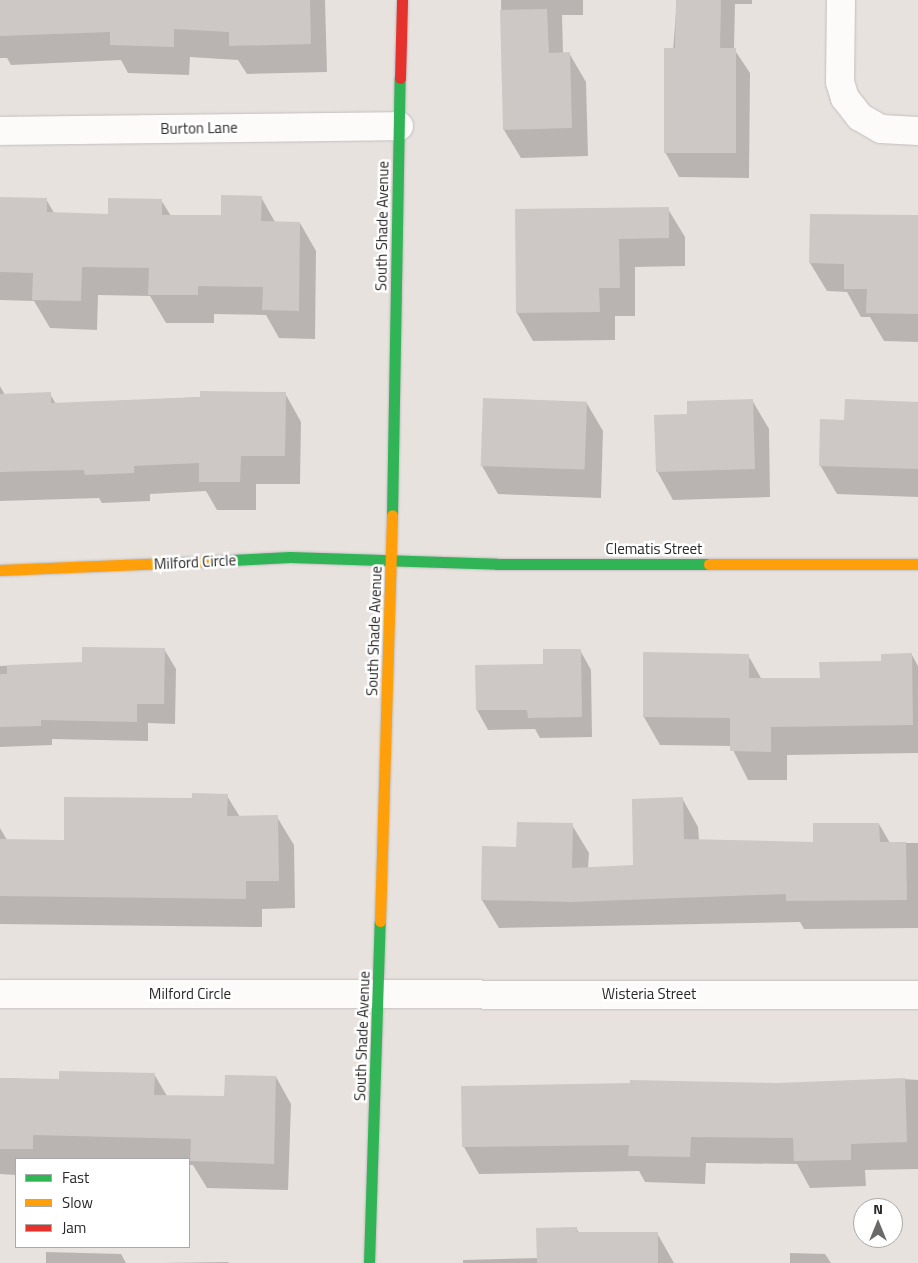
<!DOCTYPE html>
<style>
body{margin:0}
#map{position:relative;width:918px;height:1263px;overflow:hidden;background:#e8e2de;font-family:"Titillium Web",sans-serif}
div>[style]{position:absolute}
.shadow>*{inset:0;background:#0003}
.building>*{inset:0;background:#cdc8c5;transform-origin:0 0}
.roads{filter:drop-shadow(0 0 1px #c1bfc0) drop-shadow(0 0 1px #c1bfc0)}
.street>*{height:28px;margin:-14px;padding:0 14px;transform-origin:14px;border-radius:14px;background:#fcfbfa}
.fast>*{height:11px;margin:-5.5px;padding:0 5.5px;transform-origin:5.5px;border-radius:5.5px;background:#30b455}
.slow>*{height:11px;margin:-5.5px;padding:0 5.5px;transform-origin:5.5px;border-radius:5.5px;background:#ff9f0a}
.jam>*{height:11px;margin:-5.5px;padding:0 5.5px;transform-origin:5.5px;border-radius:5.5px;background:#e5322d}
span{translate:-50% -50%;white-space:nowrap;text-align:center;line-height:1.15;-webkit-text-stroke:5px #fff;paint-order:stroke}
.street-label{font-size:15px;color:#292929}
.legend{position:absolute;left:15px;top:1158px;width:175px;height:90px;box-sizing:border-box;background:#fff;border:1px solid #a9a9a9;margin:0;padding:6px 9px;list-style:none;font-size:15px;color:#292929}
.legend li{display:flex;align-items:center;gap:10px;height:25px}
.legend b{width:25px;border:1px solid #a9a9a9}
.north{position:absolute;left:853px;top:1198px;width:50px;height:50px;box-sizing:border-box;background:#fff;border:1px solid #a9a9a9;border-radius:50%;rotate:0deg;font-size:14px;font-weight:700;line-height:20px;text-align:center;color:#292929}
.north::after{content:'';display:block;margin:auto;width:18px;height:22px;background:#6c6a68;clip-path:polygon(50% 0,100% 100%,50% 72%,0 100%)}
</style>
<div id="map">
<div class="shadow">
<i style="clip-path:polygon(0 0,325px 0,327px 72px,247px 74px,238px 60px,190px 57px,189px 75px,128px 73px,121px 60px,11px 65px,7px 58px,0 58px)"></i>
<i style="clip-path:polygon(501px 0,583px 0,583px 15px,562px 15px,563px 53px,569px 53px,586px 82px,588px 156px,521px 158px,504px 130px)"></i>
<i style="clip-path:polygon(677px 0,752px 0,752px 4px,735px 4px,734px 49px,750px 73px,749px 178px,679px 177px,665px 152px)"></i>
<i style="clip-path:polygon(261px 197px,275px 222px,300px 223px,316px 251px,315px 339px,279px 338px,266px 315px,214px 314px,214px 323px,166px 323px,150px 296px,98px 295px,97px 330px,50px 328px,34px 301px,0 300px,0 198px,46px 199px,54px 213px,109px 215px,161px 200px,171px 216px,222px 216px)"></i>
<i style="clip-path:polygon(668px 209px,685px 237px,685px 266px,635px 267px,635px 316px,615px 316px,615px 340px,533px 341px,517px 313px,516px 210px)"></i>
<i style="clip-path:polygon(811px 215px,918px 216px,918px 342px,884px 341px,870px 317px,861px 317px,847px 292px,827px 291px,810px 263px)"></i>
<i style="clip-path:polygon(0 386px,5px 395px,50px 394px,56px 404px,285px 393px,301px 422px,300px 484px,256px 484px,256px 510px,217px 510px,206px 491px,150px 494px,150px 501px,102px 503px,99px 498px,0 501px)"></i>
<i style="clip-path:polygon(752px 400px,769px 429px,770px 497px,673px 500px,657px 471px,688px 415px)"></i>
<i style="clip-path:polygon(586px 402px,603px 431px,601px 498px,498px 494px,482px 466px)"></i>
<i style="clip-path:polygon(918px 403px,918px 497px,837px 494px,820px 465px,845px 421px)"></i>
<i style="clip-path:polygon(164px 649px,176px 669px,175px 724px,148px 723px,148px 741px,52px 739px,52px 745px,0 747px,0 666px,83px 663px)"></i>
<i style="clip-path:polygon(580px 650px,591px 670px,592px 737px,540px 738px,535px 729px,488px 730px,477px 710px,544px 665px)"></i>
<i style="clip-path:polygon(748px 655px,762px 680px,821px 680px,912px 655px,918px 666px,918px 753px,787px 755px,787px 780px,748px 780px,731px 746px,660px 745px,644px 717px)"></i>
<i style="clip-path:polygon(227px 796px,240px 817px,277px 817px,294px 845px,295px 908px,262px 909px,262px 927px,0 924px,0 828px,7px 840px,65px 841px,193px 799px)"></i>
<i style="clip-path:polygon(682px 798px,698px 827px,699px 840px,814px 844px,879px 824px,890px 843px,918px 843px,918px 928px,804px 929px,800px 922px,499px 928px,482px 900px,518px 848px,572px 825px,589px 853px,588px 868px,635px 866px)"></i>
<i style="clip-path:polygon(154px 1074px,167px 1096px,225px 1098px,276px 1077px,291px 1104px,288px 1190px,207px 1188px,193px 1165px,189px 1165px,189px 1159px,16px 1159px,16px 1175px,0 1174px,0 1078px,60px 1080px)"></i>
<i style="clip-path:polygon(903px 1079px,918px 1080px,918px 1169px,865px 1170px,866px 1186px,810px 1188px,797px 1164px,706px 1163px,705px 1184px,645px 1182px,639px 1171px,479px 1174px,464px 1147px,463px 1087px,777px 1084px)"></i>
<i style="clip-path:polygon(577px 1229px,579px 1233px,657px 1233px,674px 1263px,463px 1263px,463px 1260px,538px 1258px)"></i>
<i style="clip-path:polygon(46px 1252px,121px 1254px,126px 1263px,46px 1263px)"></i>
<i style="clip-path:polygon(790px 1253px,825px 1254px,831px 1263px,790px 1263px)"></i>
<i style="clip-path:polygon(228px 1262px,229px 1263px,161px 1263px)"></i>
</div>
<div class="building">
<i style="clip-path:polygon(0 0,310px 0,311px 44px,229px 46px,229px 32px,174px 29px,174px 47px,110px 45px,110px 32px,0 36px)"></i>
<i style="clip-path:polygon(676px 0,721px 0,720px 48px,736px 48px,736px 153px,664px 153px,664px 48px,675px 48px)"></i>
<i style="clip-path:polygon(547px 9px,549px 53px,570px 52px,572px 128px,503px 130px,500px 10px)"></i>
<i style="clip-path:polygon(221px 195px,262px 196px,261px 221px,300px 222px,299px 311px,262px 310px,263px 287px,198px 286px,198px 295px,148px 295px,149px 268px,82px 267px,81px 301px,32px 300px,33px 273px,0 272px,0 197px,47px 198px,47px 212px,108px 214px,108px 198px,162px 199px,162px 215px,221px 215px)"></i>
<i style="clip-path:polygon(669px 207px,669px 238px,619px 239px,620px 288px,599px 288px,600px 312px,516px 313px,515px 209px)"></i>
<i style="clip-path:polygon(810px 214px,918px 215px,918px 314px,866px 313px,867px 289px,844px 289px,844px 264px,809px 263px)"></i>
<i style="clip-path:polygon(200px 391px,286px 392px,285px 456px,241px 456px,240px 482px,199px 482px,199px 463px,134px 466px,134px 473px,85px 475px,84px 470px,0 472px,0 394px,51px 392px,51px 403px,200px 397px)"></i>
<i style="left:483px;top:398px;width:104px;height:68px;rotate:2deg"></i>
<i style="clip-path:polygon(753px 399px,755px 469px,656px 472px,654px 415px,687px 414px,687px 401px)"></i>
<i style="clip-path:polygon(845px 399px,918px 402px,918px 469px,819px 466px,820px 419px,844px 420px)"></i>
<i style="clip-path:polygon(82px 647px,165px 648px,164px 704px,137px 704px,137px 722px,41px 720px,41px 726px,0 727px,0 674px,7px 674px,7px 665px,82px 662px)"></i>
<i style="clip-path:polygon(543px 649px,581px 649px,582px 717px,528px 718px,527px 710px,476px 710px,475px 665px,543px 664px)"></i>
<i style="clip-path:polygon(643px 652px,749px 654px,749px 678px,820px 678px,819px 662px,881px 661px,881px 654px,912px 653px,913px 725px,771px 727px,771px 752px,730px 751px,730px 718px,643px 717px)"></i>
<i style="clip-path:polygon(192px 793px,228px 794px,227px 816px,278px 815px,279px 881px,246px 881px,246px 899px,0 896px,0 839px,64px 840px,64px 797px,192px 798px)"></i>
<i style="clip-path:polygon(683px 797px,684px 839px,813px 842px,813px 823px,879px 823px,880px 842px,906px 842px,907px 900px,786px 901px,786px 894px,571px 902px,481px 900px,482px 846px,516px 847px,517px 822px,573px 823px,572px 868px,633px 865px,632px 799px)"></i>
<i style="clip-path:polygon(59px 1071px,155px 1073px,154px 1095px,224px 1096px,225px 1075px,276px 1076px,274px 1164px,190px 1161px,191px 1139px,33px 1135px,33px 1149px,0 1149px,0 1078px,59px 1079px)"></i>
<i style="clip-path:polygon(905px 1078px,907px 1142px,851px 1144px,851px 1160px,794px 1161px,793px 1138px,691px 1137px,690px 1157px,628px 1156px,629px 1145px,462px 1147px,461px 1086px,630px 1083px,630px 1080px,777px 1083px)"></i>
<i style="clip-path:polygon(577px 1227px,577px 1232px,658px 1232px,658px 1263px,537px 1263px,536px 1228px)"></i>
</div>
<div class="roads">
<div class="street">
<i style="left:841px;top:0;width:82px;rotate:90.7deg"></i>
<i style="left:840px;top:82px;width:17px;rotate:73deg"></i>
<i style="left:845px;top:98px;width:24px;rotate:52deg"></i>
<i style="left:860px;top:117px;width:24px;rotate:30deg"></i>
<i style="left:881px;top:129px;width:37px;rotate:3deg"></i>
<i style="left:0;top:131px;width:399px;rotate:-0.7deg"></i>
<i style="left:0;top:994px;width:918px;rotate:0.06deg"></i>
</div>
<div class="fast">
<i style="left:392px;top:515px;width:437px;rotate:-89deg"></i>
<i style="left:212px;top:561px;width:78px;rotate:-2.9deg"></i>
<i style="left:290px;top:557px;width:207px;rotate:1.9deg"></i>
<i style="left:497px;top:564px;width:212px"></i>
<i style="left:369px;top:1263px;width:342px;rotate:-88.2deg"></i>
</div>
<div class="slow">
<i style="left:709px;top:564px;width:209px"></i>
<i style="left:0;top:570px;width:212px;rotate:-2.4deg"></i>
<i style="left:380px;top:921px;width:406px;rotate:-88.3deg"></i>
</div>
<div class="jam">
<i style="left:400px;top:78px;width:78px;rotate:-88.5deg"></i>
</div>
</div>
<div class="street-label">
<span style="left:199px;top:128px;rotate:-1deg">Burton Lane</span>
<span style="left:382px;top:226px;rotate:-89deg">South Shade Avenue</span>
<span style="left:654px;top:549px">Clematis Street</span>
<span style="left:195px;top:562px;rotate:-3deg">Milford Circle</span>
<span style="left:374px;top:631px;rotate:-88deg">South Shade Avenue</span>
<span style="left:190px;top:994px">Milford Circle</span>
<span style="left:649px;top:994px">Wisteria Street</span>
<span style="left:362px;top:1036px;rotate:-88deg">South Shade Avenue</span>
</div>
<ul class="legend">
<li><b style="height:6px;background:#30b455"></b>Fast</li>
<li><b style="height:6px;background:#ff9f0a"></b>Slow</li>
<li><b style="height:6px;background:#e5322d"></b>Jam</li>
</ul>
<div class="north">N</div>
</div>
